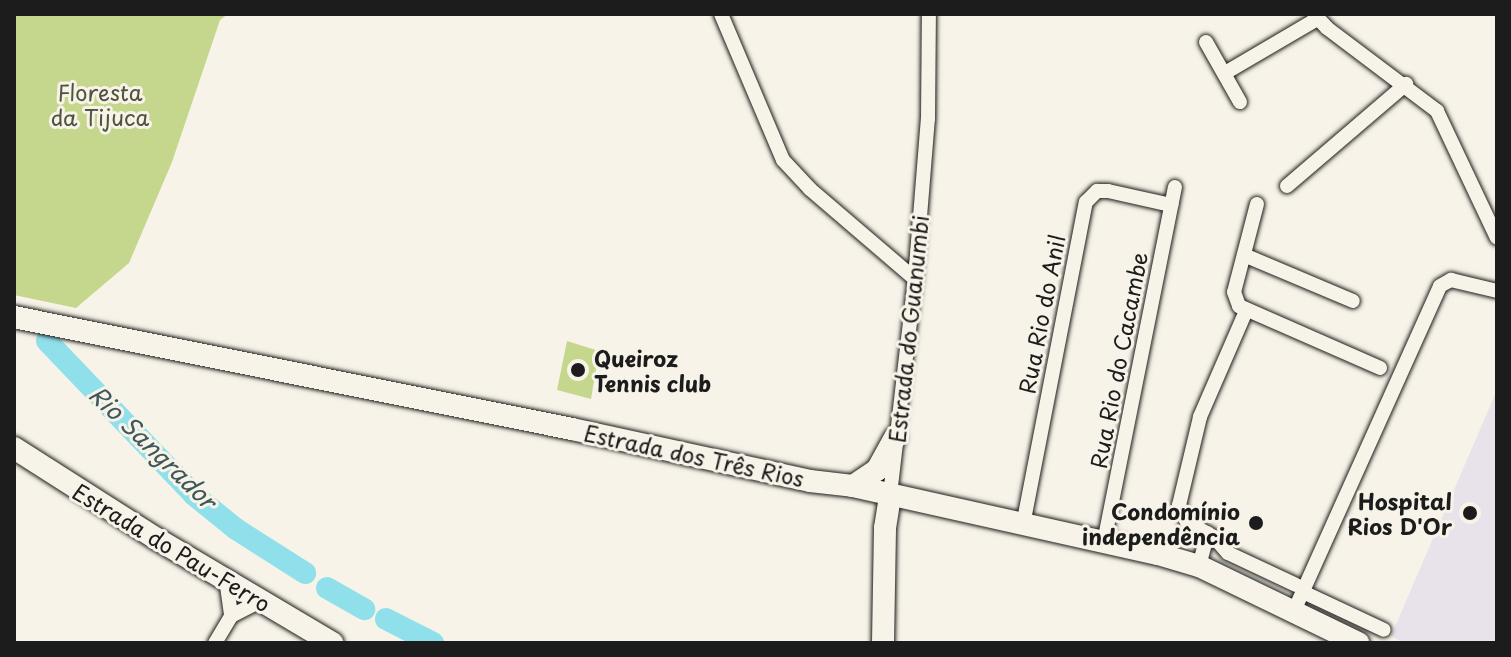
<!DOCTYPE html>
<meta charset="utf-8">
<style>
body{margin:0}
#map{position:relative;width:1511px;height:657px;overflow:hidden;background:#f7f3e8;font-family:"Playpen Sans",sans-serif}
div>[style]{position:absolute}
.built>*{inset:0;background:#e8e2ea}
.green>*{inset:0;background:#c5d78c}
.river>*{height:22px;margin:-11px;padding:0 11px;transform-origin:11px;border-radius:11px;background:#90e0eb}
.roads{filter:drop-shadow(0 0 2px #1c1c1c) drop-shadow(0 0 2px #1c1c1c)}
.street>*{height:14px;margin:-7px;padding:0 7px;transform-origin:7px;border-radius:7px;background:#f7f3e8}
.primary>*{height:22px;margin:-11px;padding:0 11px;transform-origin:11px;border-radius:11px;background:#f7f3e8}
.dots>*{width:22px;height:22px;translate:-50% -50%;box-sizing:border-box;border:4px solid #f7f3e8;border-radius:50%}
span{translate:-50% -50%;white-space:nowrap;text-align:center;line-height:1.15;-webkit-text-stroke:6px #f7f3e8;paint-order:stroke}
.park-label{font-size:22px;color:#4f543e}
.street-label{font-size:22px;color:#1c1c1c}
.poi-label{font-size:22px;color:#1c1c1c;font-weight:700}
.left{translate:0 -50%;text-align:left}
.right{translate:-100% -50%;text-align:right}
.water-label{font-size:24px;color:#3f575a;font-style:italic}
.frame{position:absolute;inset:0;border:16px solid #1c1c1c;pointer-events:none}
</style>
<div id="map">
<div class="built">
<i style="clip-path:polygon(1497px 390px,1497px 643px,1404px 643px,1391px 636px)"></i>
</div>
<div class="green">
<i style="clip-path:polygon(14px 14px,228px 14px,220px 20px,172px 162px,129px 263px,76px 308px,14px 295px)"></i>
<i style="clip-path:polygon(567px 341px,599px 351px,591px 399px,557px 390px)"></i>
</div>
<div class="river">
<i style="left:47px;top:341px;width:213px;rotate:46.3deg"></i>
<i style="left:194px;top:495px;width:54px;rotate:39deg"></i>
<i style="left:236px;top:529px;width:82px;rotate:32.5deg"></i>
<i style="left:327px;top:588px;width:43px;rotate:29.6deg"></i>
<i style="left:386px;top:619px;width:53px;rotate:27.1deg"></i>
</div>
<div class="roads">
<div class="street">
<i style="left:721px;top:14px;width:159px;rotate:67deg"></i>
<i style="left:783px;top:160px;width:40px;rotate:47deg"></i>
<i style="left:810px;top:189px;width:138px;rotate:40.6deg"></i>
<i style="left:1314px;top:14px;width:19px;rotate:47deg"></i>
<i style="left:1327px;top:28px;width:138px;rotate:37deg"></i>
<i style="left:1437px;top:111px;width:140px;rotate:64.7deg"></i>
<i style="left:1206px;top:42px;width:69px;rotate:60.5deg"></i>
<i style="left:1225px;top:73px;width:107px;rotate:-30.4deg"></i>
<i style="left:1287px;top:186px;width:157px;rotate:-40.6deg"></i>
<i style="left:1257px;top:204px;width:91px;rotate:104.6deg"></i>
<i style="left:1234px;top:292px;width:15px;rotate:70deg"></i>
<i style="left:1239px;top:306px;width:154px;rotate:23.7deg"></i>
<i style="left:1244px;top:255px;width:118px;rotate:22.9deg"></i>
<i style="left:1246px;top:311px;width:116px;rotate:113.5deg"></i>
<i style="left:1200px;top:417px;width:90px;rotate:103.4deg"></i>
<i style="left:1179px;top:505px;width:19px;rotate:65deg"></i>
<i style="left:1187px;top:522px;width:31px;rotate:29deg"></i>
<i style="left:1214px;top:537px;width:21px;rotate:49deg"></i>
<i style="left:1228px;top:553px;width:75px;rotate:25.2deg"></i>
<i style="left:890px;top:495px;width:217px;rotate:-83.4deg"></i>
<i style="left:915px;top:279px;width:161px;rotate:-85.4deg"></i>
<i style="left:928px;top:119px;width:105px;rotate:-89.5deg"></i>
<i style="left:1023px;top:525px;width:329px;rotate:-79deg"></i>
<i style="left:1086px;top:202px;width:16px;rotate:-45deg"></i>
<i style="left:1097px;top:191px;width:11px"></i>
<i style="left:1108px;top:191px;width:65px;rotate:12.5deg"></i>
<i style="left:1104px;top:542px;width:362px;rotate:-78.7deg"></i>
<i style="left:1199px;top:566px;width:34px;rotate:-75deg"></i>
<i style="left:226px;top:579px;width:37px;rotate:82deg"></i>
<i style="left:1303px;top:592px;width:89px;rotate:25.1deg"></i>
<i style="left:1294px;top:611px;width:356px;rotate:-65.8deg"></i>
<i style="left:1440px;top:286px;width:13px;rotate:-29deg"></i>
<i style="left:1451px;top:280px;width:47px;rotate:13.4deg"></i>
<i style="left:215px;top:643px;width:31px;rotate:-59deg"></i>
<i style="left:231px;top:616px;width:34px;rotate:-27deg"></i>
</div>
<div class="primary">
<i style="left:14px;top:317px;width:569px;rotate:11.35deg"></i>
<i style="left:572px;top:429px;width:244px;rotate:12.3deg"></i>
<i style="left:810px;top:481px;width:43px;rotate:6.6deg"></i>
<i style="left:853px;top:486px;width:312px;rotate:12.6deg"></i>
<i style="left:1158px;top:554px;width:43px;rotate:16.3deg"></i>
<i style="left:1199px;top:566px;width:177px;rotate:25.8deg"></i>
<i style="left:14px;top:448px;width:169px;rotate:32.5deg"></i>
<i style="left:157px;top:539px;width:204px;rotate:30.7deg"></i>
<i style="left:853px;top:486px;width:29px;rotate:-34deg"></i>
<i style="left:877px;top:470px;width:37px;rotate:-61deg"></i>
<i style="left:883px;top:643px;width:115px;rotate:-89deg"></i>
<i style="left:885px;top:528px;width:33px;rotate:-81deg"></i>
</div>
</div>
<div class="dots">
<i style="left:578px;top:370px;background:#1c1c1c"></i>
<i style="left:1470px;top:513px;background:#1c1c1c"></i>
<i style="left:1256px;top:523px;background:#1c1c1c"></i>
</div>
<div class="park-label">
<span style="left:100px;top:104px">Floresta<br>da Tijuca</span>
</div>
<div class="street-label">
<span style="left:1041px;top:314px;rotate:-79deg">Rua Rio do Anil</span>
<span style="left:908px;top:329px;rotate:-84deg">Estrada do Guanumbi</span>
<span style="left:1118px;top:360px;rotate:-79deg">Rua Rio do Cacambe</span>
<span style="left:694px;top:455px;rotate:12deg">Estrada dos Três Rios</span>
<span style="left:172px;top:547px;rotate:31deg">Estrada do Pau-Ferro</span>
</div>
<div class="poi-label">
<span class="left" style="left:594px;top:370px">Queiroz<br>Tennis club</span>
<span class="right" style="left:1452px;top:513px">Hospital<br>Rios D'Or</span>
<span class="right" style="left:1240px;top:523px">Condomínio<br>independência</span>
</div>
<div class="water-label">
<span style="left:153px;top:447px;rotate:44deg">Rio Sangrador</span>
</div>
<div class="frame"></div>
</div>
